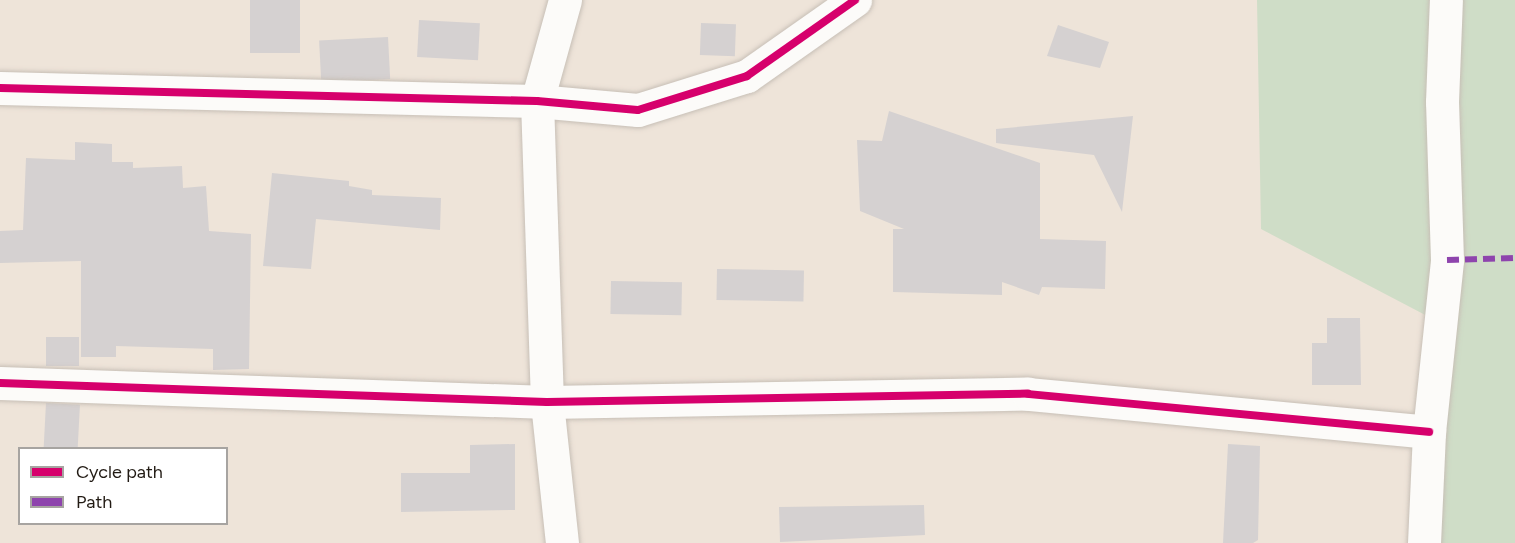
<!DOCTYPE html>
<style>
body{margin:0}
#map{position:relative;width:1515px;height:543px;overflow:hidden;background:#eee4d9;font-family:Figtree,sans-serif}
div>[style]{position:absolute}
.green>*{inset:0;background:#cfddc7}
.building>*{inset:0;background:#d5d1d1;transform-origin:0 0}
.roads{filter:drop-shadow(0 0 2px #c7bfb6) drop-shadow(0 0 2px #c7bfb6)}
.minor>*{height:33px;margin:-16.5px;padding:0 16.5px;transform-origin:16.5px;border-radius:16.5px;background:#fcfbf9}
.quiet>*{height:6px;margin-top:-3px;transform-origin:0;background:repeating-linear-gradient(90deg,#8e44ad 0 12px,transparent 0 18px)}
.cycleway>*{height:8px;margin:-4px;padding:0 4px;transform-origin:4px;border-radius:4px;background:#d6006c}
span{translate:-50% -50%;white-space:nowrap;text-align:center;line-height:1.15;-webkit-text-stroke:5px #fff;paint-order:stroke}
.legend{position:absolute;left:18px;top:447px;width:210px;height:78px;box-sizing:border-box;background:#fff;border:2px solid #a7a4a1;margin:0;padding:8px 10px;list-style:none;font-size:18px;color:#221b14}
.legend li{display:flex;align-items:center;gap:12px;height:30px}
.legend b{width:30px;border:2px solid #a7a4a1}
</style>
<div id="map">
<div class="green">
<i style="clip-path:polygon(1257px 0,1515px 0,1515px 543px,1427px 543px,1431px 318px,1261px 229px)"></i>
</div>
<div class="building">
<i style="left:250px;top:0;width:50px;height:53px"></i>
<i style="left:419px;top:20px;width:61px;height:37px;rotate:3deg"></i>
<i style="left:701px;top:23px;width:35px;height:32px;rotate:2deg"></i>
<i style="clip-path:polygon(1058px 25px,1109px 42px,1100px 68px,1047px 56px)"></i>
<i style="left:388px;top:37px;width:42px;height:69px;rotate:87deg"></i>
<i style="clip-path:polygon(889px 111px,1040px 163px,1040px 239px,1106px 241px,1105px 289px,1042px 287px,1039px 295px,1002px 282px,1002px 295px,893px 292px,893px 229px,904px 229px,860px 211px,857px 140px,882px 141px)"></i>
<i style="clip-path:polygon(1133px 116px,1122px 212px,1094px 155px,996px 143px,996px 129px)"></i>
<i style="clip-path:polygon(75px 142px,112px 144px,112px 162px,133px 162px,133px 168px,182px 166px,183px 188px,206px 186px,209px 231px,251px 234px,249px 369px,213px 370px,213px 349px,116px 346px,116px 357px,81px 357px,81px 261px,0 263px,0 231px,23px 230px,26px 158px,75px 160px)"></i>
<i style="clip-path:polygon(272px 173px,349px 181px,349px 186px,372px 190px,372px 195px,441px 198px,440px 230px,316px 219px,311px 269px,263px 266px)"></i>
<i style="left:717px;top:269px;width:87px;height:31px;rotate:1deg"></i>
<i style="left:611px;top:281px;width:71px;height:33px;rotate:1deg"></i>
<i style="clip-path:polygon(1327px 318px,1360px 318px,1361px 385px,1312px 385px,1312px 343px,1327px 343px)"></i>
<i style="left:46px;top:337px;width:33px;height:29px"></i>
<i style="left:46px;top:403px;width:34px;height:45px;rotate:3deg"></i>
<i style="clip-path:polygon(515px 444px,515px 510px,401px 512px,401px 473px,470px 473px,470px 445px)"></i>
<i style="clip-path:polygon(1228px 444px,1260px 446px,1258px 540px,1253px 543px,1223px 543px)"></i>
<i style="clip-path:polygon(924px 505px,925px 535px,780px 542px,779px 507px)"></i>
</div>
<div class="roads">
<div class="minor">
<i style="left:0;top:88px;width:537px;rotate:1.39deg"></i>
<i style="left:537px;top:101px;width:101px;rotate:5.1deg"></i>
<i style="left:638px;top:110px;width:114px;rotate:-17.3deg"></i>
<i style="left:747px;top:76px;width:132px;rotate:-35.1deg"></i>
<i style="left:0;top:383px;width:547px;rotate:1.99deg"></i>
<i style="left:547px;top:402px;width:481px;rotate:-1deg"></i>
<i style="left:1028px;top:394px;width:403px;rotate:5.4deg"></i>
<i style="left:562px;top:543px;width:142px;rotate:-96.1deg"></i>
<i style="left:547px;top:402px;width:301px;rotate:-91.9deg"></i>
<i style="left:537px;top:101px;width:105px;rotate:-74.5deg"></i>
<i style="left:1424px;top:543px;width:111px;rotate:-87.4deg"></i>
<i style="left:1429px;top:432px;width:173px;rotate:-84deg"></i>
<i style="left:1447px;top:260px;width:158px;rotate:-91.8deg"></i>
<i style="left:1442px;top:102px;width:102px;rotate:-87.8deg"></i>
</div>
</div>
<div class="quiet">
<i style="left:1447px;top:260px;width:68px;rotate:-1.7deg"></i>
</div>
<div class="cycleway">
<i style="left:0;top:88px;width:537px;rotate:1.39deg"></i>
<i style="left:537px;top:101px;width:101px;rotate:5.1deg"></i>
<i style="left:638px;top:110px;width:114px;rotate:-17.3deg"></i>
<i style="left:747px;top:76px;width:132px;rotate:-35.1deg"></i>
<i style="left:0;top:383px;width:547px;rotate:1.99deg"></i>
<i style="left:547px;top:402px;width:481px;rotate:-1deg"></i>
<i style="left:1028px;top:394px;width:403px;rotate:5.4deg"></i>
</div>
<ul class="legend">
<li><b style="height:8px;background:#d6006c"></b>Cycle path</li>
<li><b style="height:8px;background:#8e44ad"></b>Path</li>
</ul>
</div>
